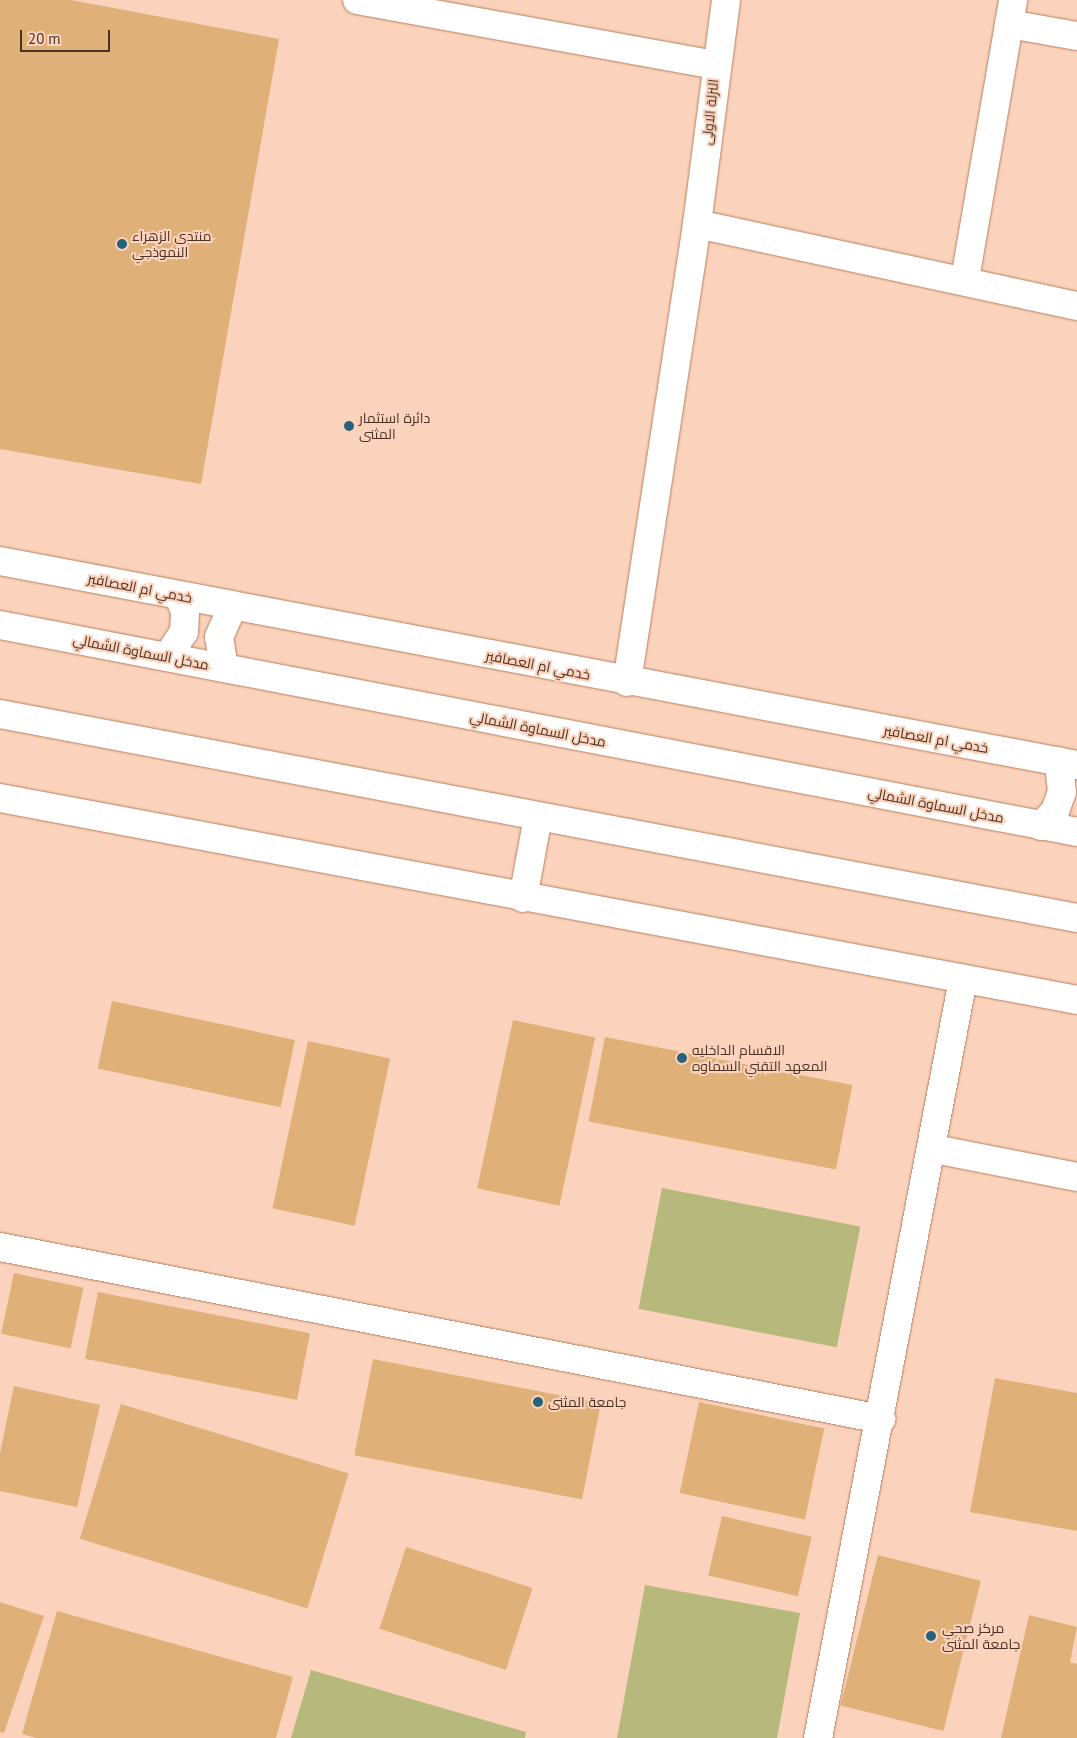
<!DOCTYPE html>
<meta charset="utf-8">
<style>
body{margin:0}
#map{position:relative;width:1077px;height:1738px;overflow:hidden;background:#fbd3bd;font-family:"PT Sans",Cairo,sans-serif}
div>[style]{position:absolute}
.green>*{inset:0;background:#b6b97b;transform-origin:0 0}
.building>*{inset:0;background:#dfb078;transform-origin:0 0}
.roads{filter:drop-shadow(0 0 1px #bb7e5b) drop-shadow(0 0 1px #bb7e5b)}
.minor>*{height:28px;margin:-14px;padding:0 14px;transform-origin:14px;border-radius:14px;background:#fff}
.major>*{height:28px;margin:-14px;padding:0 14px;transform-origin:14px;border-radius:14px;background:#fff}
.highway>*{height:28px;margin:-14px;padding:0 14px;transform-origin:14px;border-radius:14px;background:#fff}
.dots>*{width:14px;height:14px;translate:-50% -50%;box-sizing:border-box;border:2px solid #fbd3bd;border-radius:50%}
span{translate:-50% -50%;white-space:nowrap;text-align:center;line-height:1.15;-webkit-text-stroke:4px #fbd3bd;paint-order:stroke}
.street-label{font-size:14px;color:#4c3223}
.poi-label{font-size:14px;color:#4c3223}
.left{translate:0 -50%;text-align:left}
.scale{position:absolute;left:20px;top:30px;width:90px;height:22px;box-sizing:border-box;border:2px solid #4c3223;border-top:0;padding-left:6px;font-size:15px;line-height:18px;white-space:nowrap;color:#4c3223;-webkit-text-stroke:4px #fbd3bd;paint-order:stroke}
</style>
<div id="map">
<div class="green">
<i style="left:662px;top:1188px;width:202px;height:123px;rotate:11deg"></i>
<i style="clip-path:polygon(645px 1585px,800px 1613px,777px 1738px,617px 1738px)"></i>
<i style="clip-path:polygon(311px 1670px,526px 1732px,525px 1738px,291px 1738px)"></i>
</div>
<div class="building">
<i style="clip-path:polygon(0 0,71px 0,279px 39px,201px 484px,0 449px)"></i>
<i style="left:112px;top:1001px;width:187px;height:69px;rotate:12deg"></i>
<i style="left:513px;top:1020px;width:84px;height:172px;rotate:12deg"></i>
<i style="left:605px;top:1037px;width:252px;height:86px;rotate:11deg"></i>
<i style="left:308px;top:1041px;width:84px;height:171px;rotate:12deg"></i>
<i style="left:14px;top:1273px;width:71px;height:62px;rotate:12deg"></i>
<i style="left:98px;top:1292px;width:216px;height:68px;rotate:11deg"></i>
<i style="left:373px;top:1359px;width:232px;height:98px;rotate:11deg"></i>
<i style="clip-path:polygon(995px 1378px,1077px 1393px,1077px 1531px,970px 1512px)"></i>
<i style="clip-path:polygon(14px 1386px,100px 1405px,77px 1507px,0 1491px,0 1453px)"></i>
<i style="left:699px;top:1402px;width:128px;height:93px;rotate:12deg"></i>
<i style="left:121px;top:1404px;width:238px;height:141px;rotate:17deg"></i>
<i style="left:722px;top:1516px;width:92px;height:61px;rotate:13deg"></i>
<i style="left:406px;top:1547px;width:133px;height:86px;rotate:18deg"></i>
<i style="left:878px;top:1555px;width:106px;height:155px;rotate:14deg"></i>
<i style="clip-path:polygon(0 1602px,44px 1616px,4px 1733px,0 1732px)"></i>
<i style="clip-path:polygon(57px 1611px,293px 1677px,276px 1738px,36px 1738px,22px 1734px)"></i>
<i style="clip-path:polygon(1029px 1615px,1077px 1627px,1070px 1662px,1077px 1664px,1077px 1738px,1001px 1738px)"></i>
</div>
<div class="roads">
<div class="minor">
<i style="left:357px;top:0;width:364px;rotate:10.3deg"></i>
<i style="left:1009px;top:24px;width:69px;rotate:10deg"></i>
<i style="left:697px;top:224px;width:226px;rotate:-82.6deg"></i>
<i style="left:965px;top:279px;width:283px;rotate:-80.2deg"></i>
<i style="left:627px;top:682px;width:463px;rotate:-81.3deg"></i>
<i style="left:697px;top:224px;width:389px;rotate:12.2deg"></i>
<i style="left:934px;top:1149px;width:146px;rotate:11.1deg"></i>
<i style="left:0;top:1247px;width:898px;rotate:11.05deg"></i>
<i style="left:818px;top:1738px;width:773px;rotate:-79.18deg"></i>
</div>
<div class="major">
<i style="left:0;top:561px;width:1096px;rotate:10.73deg"></i>
<i style="left:0;top:798px;width:1096px;rotate:10.62deg"></i>
</div>
<div class="highway">
<i style="left:0;top:625px;width:1097px;rotate:10.88deg"></i>
<i style="left:167px;top:657px;width:30px;rotate:-56deg"></i>
<i style="left:184px;top:632px;width:20px;rotate:-87deg"></i>
<i style="left:185px;top:612px;width:17px;rotate:-111deg"></i>
<i style="left:224px;top:668px;width:31px;rotate:-99deg"></i>
<i style="left:219px;top:637px;width:34px;rotate:-66deg"></i>
<i style="left:0;top:714px;width:1096px;rotate:10.73deg"></i>
<i style="left:1041px;top:826px;width:21px;rotate:-47deg"></i>
<i style="left:1055px;top:811px;width:20px;rotate:-70deg"></i>
<i style="left:1062px;top:792px;width:31px;rotate:-96deg"></i>
<i style="left:523px;top:898px;width:82px;rotate:-79.5deg"></i>
</div>
</div>
<div class="dots">
<i style="left:122px;top:244px;background:#28617a"></i>
<i style="left:349px;top:426px;background:#28617a"></i>
<i style="left:682px;top:1058px;background:#28617a"></i>
<i style="left:538px;top:1402px;background:#28617a"></i>
<i style="left:931px;top:1636px;background:#28617a"></i>
</div>
<div class="street-label">
<span style="left:710px;top:112px;rotate:-84deg">النزلة الاولى</span>
<span style="left:140px;top:588px;rotate:11deg">خدمي ام العصافير</span>
<span style="left:141px;top:652px;rotate:11deg">مدخل السماوة الشمالي</span>
<span style="left:538px;top:665px;rotate:11deg">خدمي ام العصافير</span>
<span style="left:538px;top:729px;rotate:11deg">مدخل السماوة الشمالي</span>
<span style="left:936px;top:739px;rotate:10deg">خدمي ام العصافير</span>
<span style="left:936px;top:805px;rotate:11deg">مدخل السماوة الشمالي</span>
</div>
<div class="poi-label">
<span class="left" style="left:132px;top:244px">منتدى الزهراء<br>النموذجي</span>
<span class="left" style="left:359px;top:426px">دائرة استثمار<br>المثنى</span>
<span class="left" style="left:692px;top:1058px">الاقسام الداخليه<br>المعهد التقني السماوه</span>
<span class="left" style="left:548px;top:1402px">جامعة المثنى</span>
<span class="left" style="left:942px;top:1636px">مركز صحي<br>جامعة المثنى</span>
</div>
<div class="scale">20 m</div>
</div>
